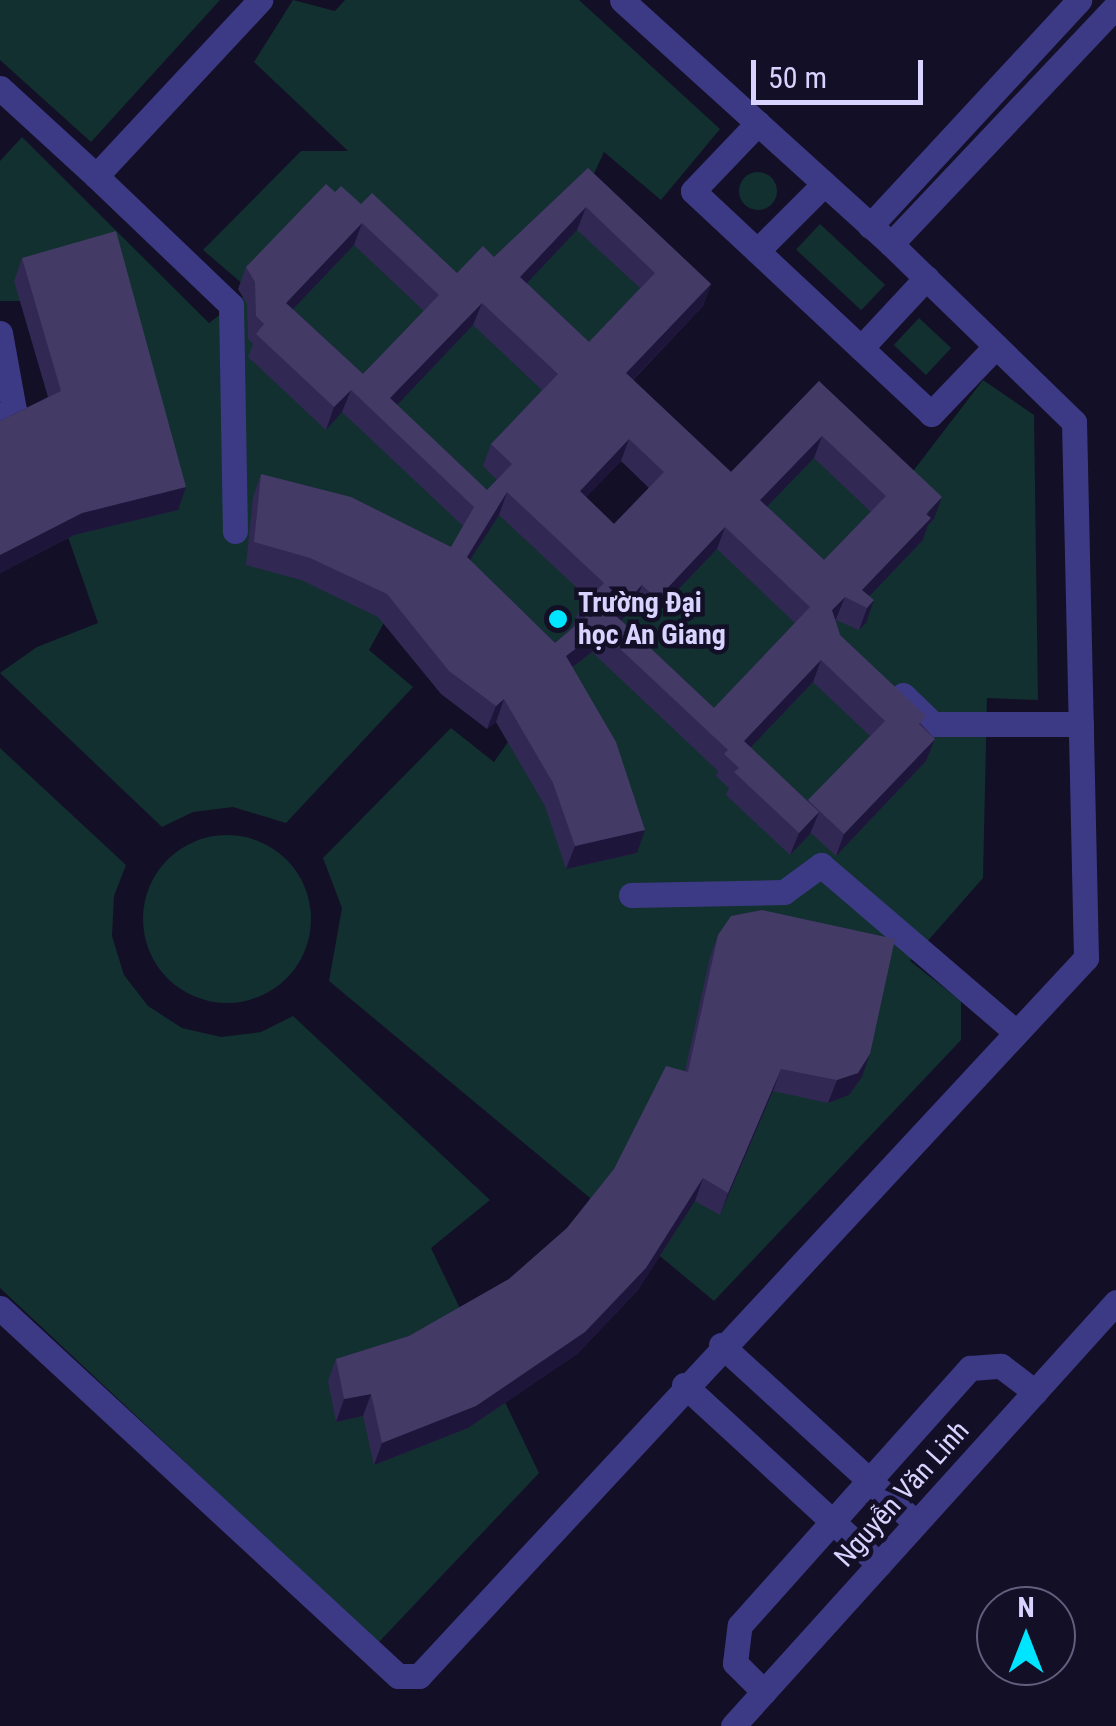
<!DOCTYPE html>
<meta charset="utf-8">
<style>
body{margin:0}
#map{position:relative;width:1116px;height:1726px;overflow:hidden;background:#130f26;font-family:"Roboto Condensed",sans-serif}
div>[style]{position:absolute}
.green>*{inset:0;background:#12302f;transform-origin:0 0}
.round{border-radius:50%}
.minor>*{height:25px;margin:-12.5px;padding:0 12.5px;transform-origin:12.5px;border-radius:12.5px;background:#3d3a85}
.wall>*{inset:0;background:#312854}
.shaded-wall>*{inset:0;background:#1d163a}
.building>*{inset:0;background:#433a66}
.dots>*{width:28px;height:28px;translate:-50% -50%;box-sizing:border-box;border:5px solid #130f26;border-radius:50%}
span{translate:-50% -50%;white-space:nowrap;text-align:center;line-height:1.15;-webkit-text-stroke:9px #130f26;paint-order:stroke}
.poi-label{font-size:28px;color:#d9d4ff;font-weight:700}
.left{translate:0 -50%;text-align:left}
.street-label{font-size:28px;color:#d9d4ff}
.north{position:absolute;left:976px;top:1586px;width:100px;height:100px;box-sizing:border-box;background:#130f26;border:2px solid #625e7d;border-radius:50%;rotate:0deg;font-size:28px;font-weight:700;line-height:40px;text-align:center;color:#d9d4ff}
.north::after{content:'';display:block;margin:auto;width:35px;height:45px;background:#00e5ff;clip-path:polygon(50% 0,100% 100%,50% 72%,0 100%)}
.scale{position:absolute;left:751px;top:60px;width:172px;height:45px;box-sizing:border-box;border:5px solid #d9d4ff;border-top:0;padding-left:12px;font-size:30px;line-height:35px;white-space:nowrap;color:#d9d4ff;-webkit-text-stroke:8px #130f26;paint-order:stroke}
</style>
<div id="map">
<div class="green">
<i style="clip-path:polygon(0 0,220px 0,91px 142px,0 60px)"></i>
<i style="clip-path:polygon(293px 0,335px 11px,345px 0,579px 0,720px 129px,661px 200px,604px 152px,580px 204px,677px 289px,539px 501px,600px 609px,800px 425px,887px 505px,983px 380px,1034px 415px,1038px 700px,987px 698px,983px 878px,910px 961px,961px 1001px,961px 1040px,714px 1301px,329px 981px,342px 908px,323px 858px,451px 728px,494px 762px,597px 614px,531px 677px,407px 581px,369px 650px,413px 687px,286px 823px,233px 807px,193px 812px,162px 827px,0 673px,37px 647px,98px 623px,60px 514px,109px 471px,32px 301px,0 301px,0 161px,22px 137px,209px 323px,251px 291px,203px 250px,301px 151px,348px 151px,254px 62px)"></i>
<i class="round" style="left:739px;top:172px;width:38px;height:38px"></i>
<i style="left:820px;top:224px;width:89px;height:35px;rotate:43deg"></i>
<i style="left:919px;top:318px;width:44px;height:37px;rotate:43deg"></i>
<i style="clip-path:polygon(0 748px,126px 865px,114px 896px,112px 936px,124px 975px,148px 1006px,182px 1028px,221px 1037px,261px 1032px,293px 1016px,490px 1200px,431px 1248px,539px 1473px,378px 1643px,0 1288px)"></i>
<i class="round" style="left:143px;top:835px;width:168px;height:168px"></i>
</div>
<div class="minor">
<i style="left:0;top:88px;width:130px;rotate:42.5deg"></i>
<i style="left:96px;top:176px;width:241px;rotate:-47deg"></i>
<i style="left:758px;top:123px;width:94px;rotate:133.7deg"></i>
<i style="left:693px;top:191px;width:326px;rotate:43.1deg"></i>
<i style="left:931px;top:414px;width:94px;rotate:-46.3deg"></i>
<i style="left:96px;top:176px;width:187px;rotate:43.7deg"></i>
<i style="left:231px;top:305px;width:226px;rotate:89deg"></i>
<i style="left:870px;top:226px;width:308px;rotate:-47.2deg"></i>
<i style="left:891px;top:244px;width:328px;rotate:-46.6deg"></i>
<i style="left:757px;top:251px;width:95px;rotate:-45deg"></i>
<i style="left:0;top:333px;width:78px;rotate:79.7deg"></i>
<i style="left:14px;top:410px;width:15px;rotate:157deg"></i>
<i style="left:861px;top:348px;width:96px;rotate:-47.1deg"></i>
<i style="left:903px;top:695px;width:42px;rotate:44deg"></i>
<i style="left:933px;top:724px;width:148px"></i>
<i style="left:631px;top:895px;width:153px;rotate:-1.1deg"></i>
<i style="left:784px;top:892px;width:46px;rotate:-36.1deg"></i>
<i style="left:821px;top:865px;width:257px;rotate:40.6deg"></i>
<i style="left:0;top:1308px;width:542px;rotate:42.76deg"></i>
<i style="left:398px;top:1676px;width:21px"></i>
<i style="left:419px;top:1676px;width:980px;rotate:-47.11deg"></i>
<i style="left:1086px;top:958px;width:536px;rotate:-91.28deg"></i>
<i style="left:1074px;top:422px;width:255px;rotate:-135.8deg"></i>
<i style="left:891px;top:244px;width:363px;rotate:-137.8deg"></i>
<i style="left:721px;top:1345px;width:264px;rotate:42.4deg"></i>
<i style="left:684px;top:1385px;width:265px;rotate:42.6deg"></i>
<i style="left:764px;top:1692px;width:41px;rotate:-135deg"></i>
<i style="left:735px;top:1663px;width:38px;rotate:-83deg"></i>
<i style="left:740px;top:1625px;width:345px;rotate:-48.2deg"></i>
<i style="left:970px;top:1368px;width:31px;rotate:-4deg"></i>
<i style="left:1001px;top:1366px;width:43px;rotate:37.4deg"></i>
<i style="left:733px;top:1726px;width:571px;rotate:-47.91deg"></i>
</div>
<div class="wall">
<i style="clip-path:polygon(evenodd,588px 168px,711px 284px,703px 306px,633px 380px,731px 472px,819px 381px,934px 519px,928px 525px,923px 540px,869px 596px,866px 623px,859px 630px,836px 620px,840px 635px,935px 739px,926px 761px,836px 856px,811px 833px,790px 855px,726px 795px,729px 788px,716px 776px,718px 771px,592px 652px,573px 667px,637px 853px,566px 869px,545px 806px,496px 722px,487px 729px,441px 694px,378px 617px,301px 580px,246px 565px,253px 497px,261px 474px,451px 547px,463px 526px,342px 412px,326px 430px,248px 357px,253px 344px,248px 339px,247px 304px,238px 289px,246px 267px,335px 192px,361px 204px,457px 273px,494px 257px,588px 168px,577px 230px,640px 288px,589px 342px,527px 283px,577px 230px,588px 168px,354px 245px,424px 311px,363px 374px,293px 309px,354px 245px,588px 168px,473px 325px,542px 390px,491px 444px,483px 466px,497px 480px,487px 490px,397px 405px,473px 325px,588px 168px,814px 458px,871px 512px,824px 560px,767px 506px,814px 458px,588px 168px,621px 461px,649px 488px,614px 524px,586px 497px,621px 461px,588px 168px,499px 515px,589px 599px,579px 610px,572px 628px,555px 643px,470px 560px,499px 515px,588px 168px,717px 549px,795px 623px,714px 708px,621px 620px,634px 607px,648px 621px,717px 549px,588px 168px,813px 682px,870px 736px,808px 802px,750px 748px,813px 682px)"></i>
<i style="clip-path:polygon(22px 258px,178px 510px,74px 535px,0 573px,0 421px,48px 397px,14px 281px)"></i>
<i style="clip-path:polygon(718px 935px,862px 1077px,849px 1095px,828px 1103px,773px 1091px,720px 1215px,695px 1201px,638px 1290px,577px 1354px,468px 1428px,374px 1465px,363px 1416px,336px 1422px,328px 1381px,336px 1359px,409px 1336px,509px 1279px,567px 1228px,614px 1169px,685px 1071px,710px 957px)"></i>
</div>
<div class="shaded-wall">
<i style="clip-path:polygon(586px 207px,577px 230px,512px 299px,520px 277px)"></i>
<i style="clip-path:polygon(362px 223px,354px 245px,278px 325px,286px 303px)"></i>
<i style="clip-path:polygon(711px 284px,703px 306px,618px 395px,626px 373px)"></i>
<i style="clip-path:polygon(482px 303px,473px 325px,382px 421px,390px 398px)"></i>
<i style="clip-path:polygon(351px 390px,342px 412px,326px 430px,334px 407px)"></i>
<i style="clip-path:polygon(822px 436px,814px 458px,752px 522px,760px 500px)"></i>
<i style="clip-path:polygon(629px 439px,621px 461px,571px 513px,580px 491px)"></i>
<i style="clip-path:polygon(186px 487px,178px 510px,74px 535px,0 573px,0 555px,82px 513px)"></i>
<i style="clip-path:polygon(507px 492px,499px 515px,458px 579px,467px 557px)"></i>
<i style="clip-path:polygon(942px 497px,934px 519px,928px 525px,923px 540px,861px 605px,862px 590px)"></i>
<i style="clip-path:polygon(725px 527px,717px 549px,648px 621px,657px 599px)"></i>
<i style="clip-path:polygon(642px 585px,634px 607px,606px 636px,614px 614px)"></i>
<i style="clip-path:polygon(845px 597px,836px 619px,824px 632px,832px 610px)"></i>
<i style="clip-path:polygon(874px 600px,866px 623px,859px 630px,867px 608px)"></i>
<i style="clip-path:polygon(600px 630px,592px 652px,558px 678px,566px 656px)"></i>
<i style="clip-path:polygon(821px 660px,813px 682px,735px 764px,744px 741px)"></i>
<i style="clip-path:polygon(504px 699px,496px 722px,487px 729px,496px 706px)"></i>
<i style="clip-path:polygon(935px 739px,926px 761px,836px 856px,844px 834px)"></i>
<i style="clip-path:polygon(819px 812px,810px 834px,790px 855px,799px 833px)"></i>
<i style="clip-path:polygon(645px 830px,637px 853px,566px 869px,575px 846px)"></i>
<i style="clip-path:polygon(870px 1054px,862px 1077px,849px 1095px,828px 1103px,837px 1080px)"></i>
<i style="clip-path:polygon(781px 1069px,773px 1091px,720px 1215px,728px 1193px)"></i>
<i style="clip-path:polygon(703px 1178px,695px 1201px,638px 1290px,577px 1354px,468px 1428px,374px 1465px,382px 1443px)"></i>
<i style="clip-path:polygon(371px 1394px,363px 1416px,336px 1422px,344px 1399px)"></i>
</div>
<div class="building">
<i style="clip-path:polygon(evenodd,588px 168px,711px 284px,626px 373px,731px 472px,819px 381px,942px 497px,926px 514px,931px 518px,862px 590px,874px 600px,867px 608px,845px 597px,832px 610px,840px 635px,926px 716px,919px 724px,935px 739px,844px 834px,808px 800px,885px 721px,821px 660px,744px 741px,819px 812px,799px 833px,734px 772px,739px 768px,724px 754px,728px 750px,600px 630px,566px 656px,616px 742px,645px 830px,575px 846px,553px 783px,504px 699px,496px 706px,449px 671px,387px 594px,310px 558px,254px 542px,261px 474px,351px 497px,451px 547px,474px 507px,351px 390px,334px 407px,256px 334px,264px 324px,256px 316px,255px 282px,246px 267px,326px 184px,335px 192px,341px 186px,361px 204px,372px 193px,457px 273px,483px 246px,494px 257px,588px 168px,586px 207px,655px 273px,589px 342px,520px 277px,586px 207px,588px 168px,362px 223px,439px 295px,363px 374px,286px 303px,362px 223px,588px 168px,482px 303px,558px 374px,491px 444px,512px 464px,487px 490px,390px 398px,482px 303px,588px 168px,822px 436px,886px 496px,824px 560px,760px 500px,822px 436px,588px 168px,629px 439px,664px 472px,614px 524px,580px 491px,629px 439px,588px 168px,507px 492px,604px 583px,579px 610px,586px 617px,555px 643px,467px 557px,507px 492px,588px 168px,725px 527px,810px 607px,714px 708px,614px 614px,642px 585px,657px 599px,725px 527px)"></i>
<i style="clip-path:polygon(116px 231px,186px 487px,82px 513px,0 555px,0 421px,61px 391px,22px 258px)"></i>
<i style="clip-path:polygon(762px 910px,895px 939px,870px 1054px,858px 1073px,837px 1080px,781px 1069px,728px 1193px,703px 1178px,646px 1268px,585px 1332px,476px 1406px,382px 1443px,371px 1394px,344px 1399px,336px 1359px,409px 1336px,509px 1279px,567px 1228px,614px 1169px,666px 1066px,688px 1072px,718px 935px,731px 916px)"></i>
</div>
<div class="dots">
<i style="left:558px;top:619px;background:#00e5ff"></i>
</div>
<div class="poi-label">
<span class="left" style="left:578px;top:619px">Trường Đại<br>học An Giang</span>
</div>
<div class="street-label">
<span style="left:902px;top:1494px;rotate:-48deg">Nguyễn Văn Linh</span>
</div>
<div class="north">N</div>
<div class="scale">50 m</div>
</div>
